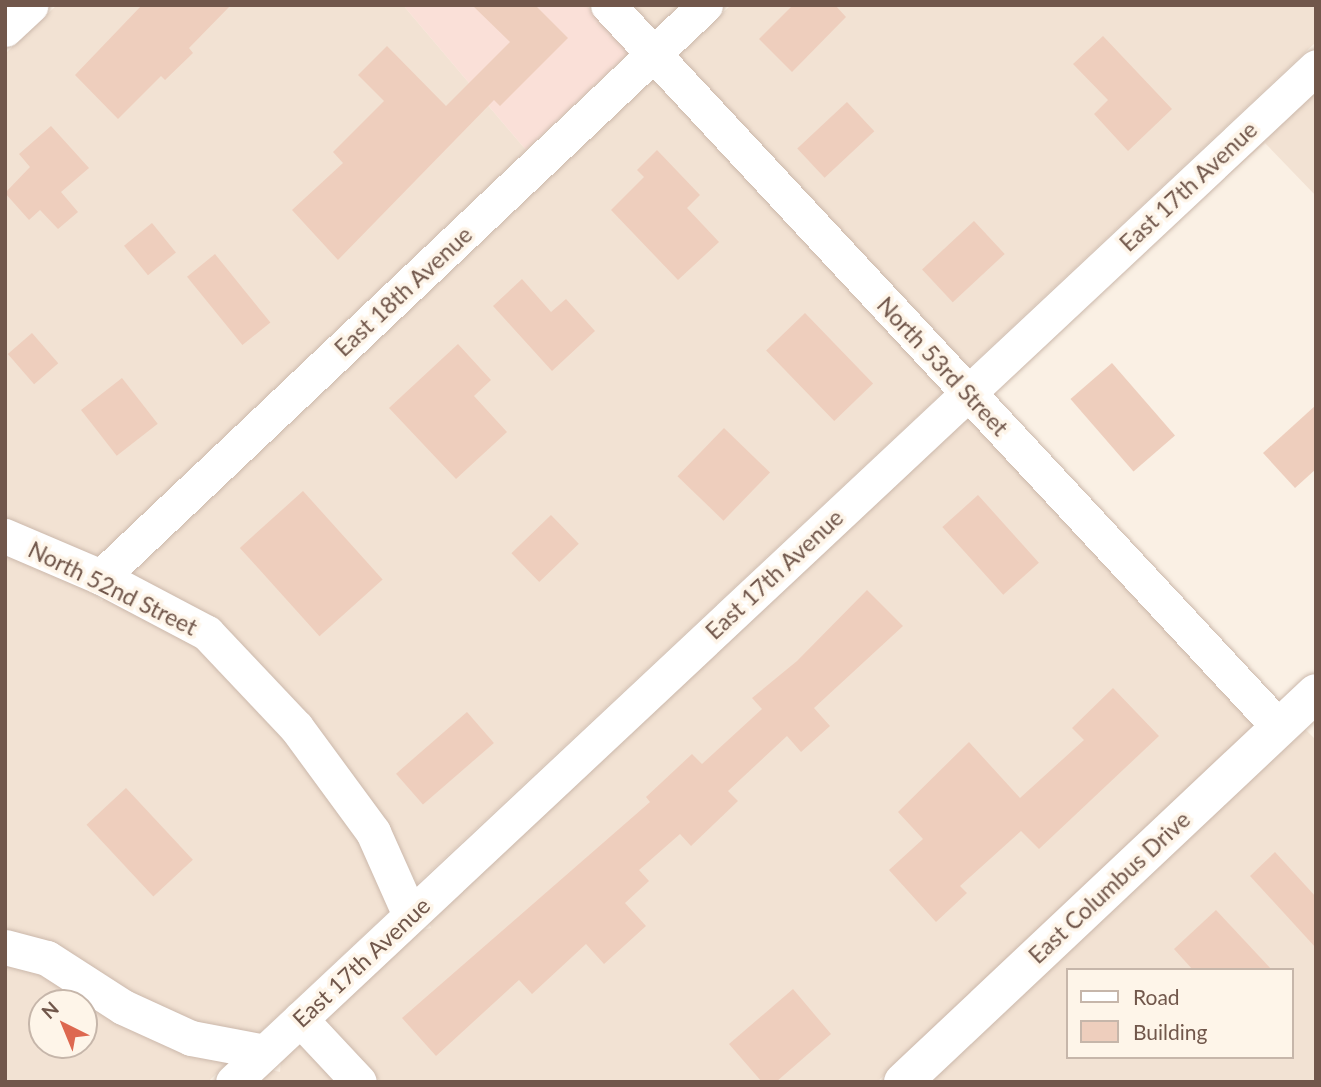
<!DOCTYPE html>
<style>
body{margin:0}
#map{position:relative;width:1321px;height:1087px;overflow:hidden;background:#faf0e4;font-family:Lato,sans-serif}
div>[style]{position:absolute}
.residential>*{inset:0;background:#f2e2d3}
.commercial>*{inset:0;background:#fae0d8}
.building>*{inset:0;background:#eecebd;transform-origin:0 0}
.roads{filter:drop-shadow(0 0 2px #cbb8ab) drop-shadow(0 0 2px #cbb8ab)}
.minor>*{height:35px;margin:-17.5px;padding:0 17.5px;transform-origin:17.5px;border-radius:17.5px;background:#fff}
.secondary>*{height:38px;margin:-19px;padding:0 19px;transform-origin:19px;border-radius:19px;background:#fff}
span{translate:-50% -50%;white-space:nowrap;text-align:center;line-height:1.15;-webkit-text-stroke:7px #fef5e9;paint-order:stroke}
.street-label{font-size:23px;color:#71574b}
.frame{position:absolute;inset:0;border:7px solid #71574b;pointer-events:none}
.legend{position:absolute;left:1066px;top:968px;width:228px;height:91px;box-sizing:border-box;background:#fef5e9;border:2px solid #c6b6aa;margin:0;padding:9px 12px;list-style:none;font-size:21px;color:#71574b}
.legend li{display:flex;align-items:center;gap:14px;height:35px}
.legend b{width:35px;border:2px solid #c6b6aa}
.north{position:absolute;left:28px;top:989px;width:70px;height:70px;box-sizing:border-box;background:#fef5e9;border:2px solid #c6b6aa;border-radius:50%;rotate:317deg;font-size:19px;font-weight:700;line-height:28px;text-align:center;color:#71574b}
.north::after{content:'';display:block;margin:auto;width:24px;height:32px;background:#dd6850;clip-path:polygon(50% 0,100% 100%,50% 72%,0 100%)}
</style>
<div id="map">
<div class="residential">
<i style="clip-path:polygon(57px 5px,403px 5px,526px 150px,96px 558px,5px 519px,5px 54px)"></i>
<i style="clip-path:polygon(629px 5px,680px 5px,653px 31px)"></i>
<i style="clip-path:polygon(731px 5px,1316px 5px,1316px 42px,967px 369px,677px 57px)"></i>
<i style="clip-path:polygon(654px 78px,944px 391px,417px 884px,386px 823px,130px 574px)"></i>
<i style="clip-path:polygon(1316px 91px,1316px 196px,1265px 143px,1184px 214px)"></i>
<i style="clip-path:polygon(968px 417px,1255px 725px,877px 1082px,381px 1082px,324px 1021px,419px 931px,431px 928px,429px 922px)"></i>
<i style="clip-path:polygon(5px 554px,92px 591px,102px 601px,105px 598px,198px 646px,283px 737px,359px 840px,391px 909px,258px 1034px,194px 1022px,5px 930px)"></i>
<i style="clip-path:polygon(evenodd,1304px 728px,1316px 740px,1316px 1082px,929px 1082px,1304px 728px,1067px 970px,1291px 970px,1291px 1057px,1067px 1057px,1067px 970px)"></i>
<i style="clip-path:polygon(evenodd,5px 964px,41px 974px,228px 1062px,208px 1082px,5px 1082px,5px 964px,42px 1003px,84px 1003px,84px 1045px,42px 1045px,42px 1003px)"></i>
<i style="clip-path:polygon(301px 1043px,337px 1082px,259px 1082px,272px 1070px,280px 1072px,281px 1061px)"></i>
</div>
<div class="commercial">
<i style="clip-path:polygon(403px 5px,586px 5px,630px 52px,526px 150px)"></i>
</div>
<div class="building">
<i style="clip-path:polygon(142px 5px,231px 5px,189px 48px,193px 53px,165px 80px,161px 76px,118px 119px,75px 75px)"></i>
<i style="clip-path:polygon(472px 5px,535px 5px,568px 38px,500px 106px,494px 100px,338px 260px,292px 210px,343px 163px,333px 152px,384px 101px,358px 75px,387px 46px,446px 106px,510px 42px)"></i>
<i style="clip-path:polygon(793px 5px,835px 5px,846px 17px,792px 72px,759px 39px)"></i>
<i style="clip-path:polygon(1103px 36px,1172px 109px,1128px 151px,1094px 114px,1108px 100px,1073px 64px)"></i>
<i style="left:847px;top:102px;width:40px;height:68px;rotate:47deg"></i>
<i style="clip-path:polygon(51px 126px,89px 168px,61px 192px,78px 212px,58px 229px,40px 210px,29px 220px,5px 193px,30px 167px,19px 154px)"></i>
<i style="clip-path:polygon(657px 150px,700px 195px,687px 208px,719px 242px,678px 280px,611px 210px,644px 177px,637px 170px)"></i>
<i style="left:974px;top:221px;width:45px;height:71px;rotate:47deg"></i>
<i style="left:152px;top:223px;width:38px;height:36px;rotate:51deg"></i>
<i style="left:215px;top:254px;width:88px;height:36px;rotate:51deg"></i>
<i style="clip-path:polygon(522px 279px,551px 312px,566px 299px,595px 331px,552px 371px,493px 306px)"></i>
<i style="left:805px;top:313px;width:98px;height:54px;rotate:46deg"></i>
<i style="left:32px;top:333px;width:40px;height:32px;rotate:49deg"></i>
<i style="clip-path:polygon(458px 344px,491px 380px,474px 396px,507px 432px,456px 479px,389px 408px)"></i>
<i style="left:1112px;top:363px;width:96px;height:55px;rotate:49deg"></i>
<i style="left:122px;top:378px;width:58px;height:52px;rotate:52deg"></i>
<i style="clip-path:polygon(1316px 405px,1316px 469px,1295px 488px,1263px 453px)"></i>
<i style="left:724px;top:428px;width:64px;height:67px;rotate:44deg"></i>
<i style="left:303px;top:491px;width:119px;height:85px;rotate:48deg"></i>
<i style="left:978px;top:495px;width:91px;height:48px;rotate:48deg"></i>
<i style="left:551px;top:515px;width:40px;height:55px;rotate:46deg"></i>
<i style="clip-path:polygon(867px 590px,903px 626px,814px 708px,830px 726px,801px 752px,787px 736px,728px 791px,738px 801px,691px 846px,680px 834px,639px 870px,649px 881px,625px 903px,646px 926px,604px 964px,586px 944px,532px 994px,519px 980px,436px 1056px,402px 1018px,650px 802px,646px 797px,692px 754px,702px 764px,762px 709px,752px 698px,797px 661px)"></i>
<i style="clip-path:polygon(1113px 688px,1159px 736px,1039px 849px,1021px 831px,960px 886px,967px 893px,936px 922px,889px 870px,923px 839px,898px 812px,969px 742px,1020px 798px,1084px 740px,1072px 728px)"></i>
<i style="left:467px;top:712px;width:41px;height:94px;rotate:49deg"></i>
<i style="left:126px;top:788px;width:98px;height:54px;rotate:47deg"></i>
<i style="clip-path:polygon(1275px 852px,1316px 897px,1316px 948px,1250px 876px)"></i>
<i style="clip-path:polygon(1216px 910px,1272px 970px,1193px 970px,1174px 949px)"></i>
<i style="clip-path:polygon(793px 989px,831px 1034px,776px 1082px,762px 1082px,729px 1044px)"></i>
</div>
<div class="roads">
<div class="minor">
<i style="left:608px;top:5px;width:986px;rotate:47.1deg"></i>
<i style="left:5px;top:29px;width:35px;rotate:-43deg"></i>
<i style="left:5px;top:536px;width:104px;rotate:23.1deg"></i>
<i style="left:101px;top:577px;width:120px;rotate:27.8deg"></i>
<i style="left:207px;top:633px;width:129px;rotate:46.6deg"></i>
<i style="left:296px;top:727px;width:130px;rotate:53.7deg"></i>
<i style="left:373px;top:832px;width:91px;rotate:66deg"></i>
<i style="left:101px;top:577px;width:832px;rotate:-43.44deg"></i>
<i style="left:5px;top:947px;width:43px;rotate:14.7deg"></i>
<i style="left:47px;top:958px;width:90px;rotate:32.8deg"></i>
<i style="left:123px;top:1007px;width:75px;rotate:24.5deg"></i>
<i style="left:191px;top:1038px;width:75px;rotate:10.7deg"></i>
<i style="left:300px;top:1019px;width:86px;rotate:46.9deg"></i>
<i style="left:233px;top:1082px;width:1484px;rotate:-43.14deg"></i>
</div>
<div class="secondary">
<i style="left:903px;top:1082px;width:567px;rotate:-43.29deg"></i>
</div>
</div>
<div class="street-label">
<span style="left:1188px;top:186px;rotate:-43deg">East 17th Avenue</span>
<span style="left:403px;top:291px;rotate:-43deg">East 18th Avenue</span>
<span style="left:943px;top:366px;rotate:47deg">North 53rd Street</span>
<span style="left:774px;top:574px;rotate:-43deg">East 17th Avenue</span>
<span style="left:113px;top:588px;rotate:26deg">North 52nd Street</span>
<span style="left:1109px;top:887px;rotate:-43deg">East Columbus Drive</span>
<span style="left:361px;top:962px;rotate:-43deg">East 17th Avenue</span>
</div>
<div class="frame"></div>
<ul class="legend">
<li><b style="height:9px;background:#fff"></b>Road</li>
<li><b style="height:19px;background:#eecebd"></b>Building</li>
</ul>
<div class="north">N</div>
</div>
